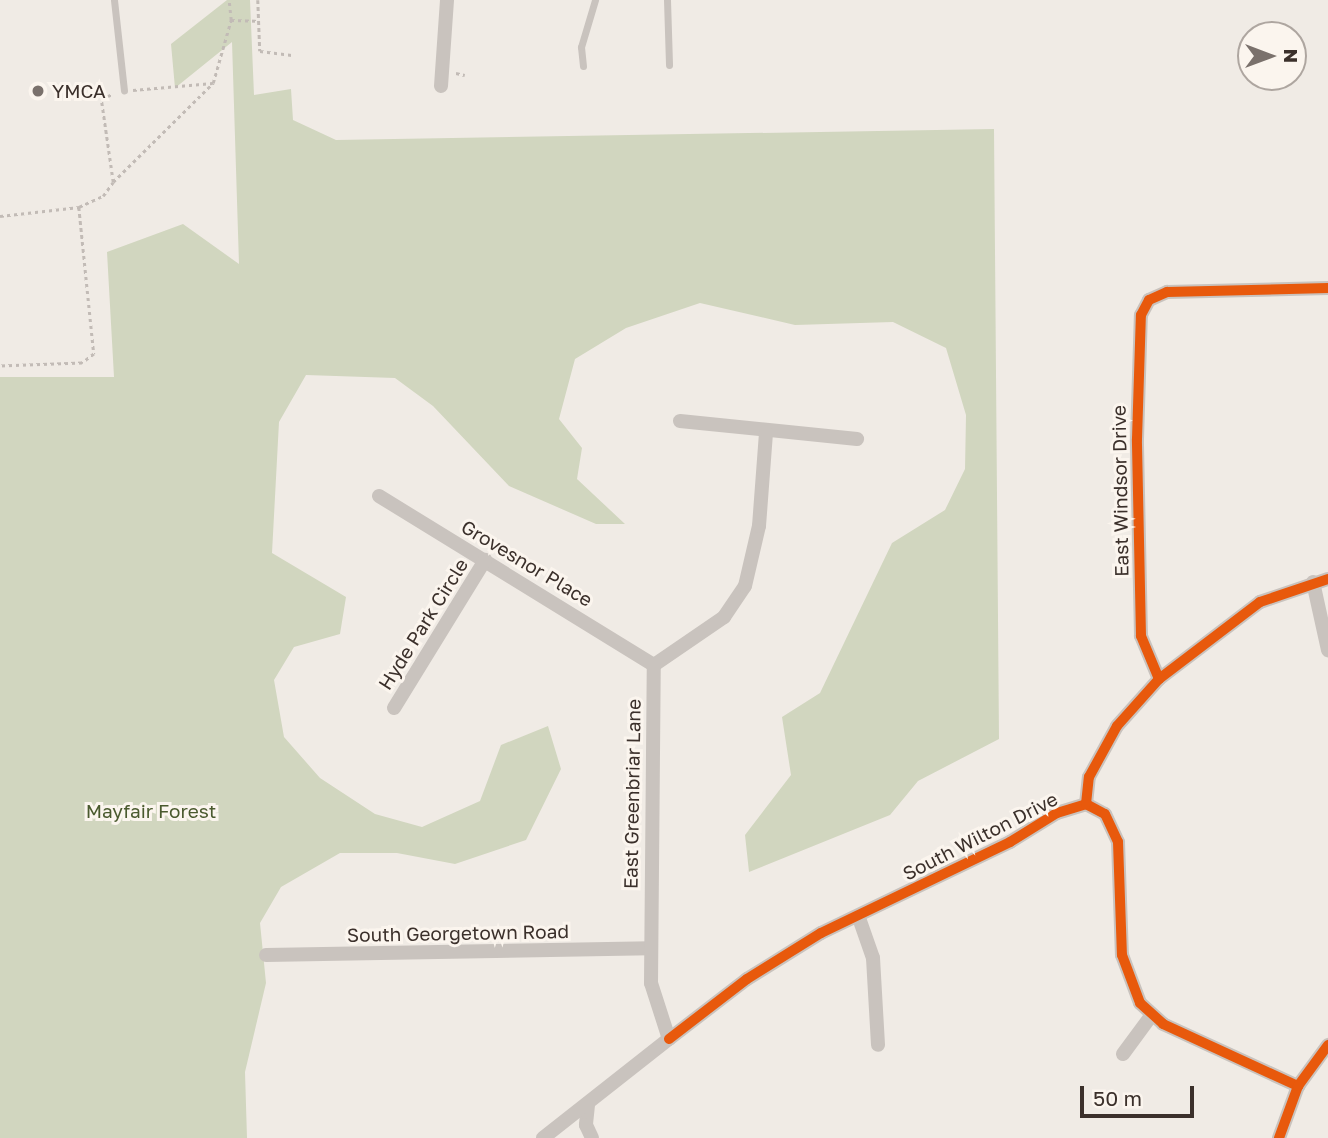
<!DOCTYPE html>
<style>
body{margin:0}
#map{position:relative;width:1328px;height:1138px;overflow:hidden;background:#f0ebe5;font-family:"Golos Text",sans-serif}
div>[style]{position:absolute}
.green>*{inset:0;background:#d1d6bf}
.path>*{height:2.5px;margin-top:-1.25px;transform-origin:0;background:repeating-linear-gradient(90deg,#c2bbb6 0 3.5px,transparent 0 7px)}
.lane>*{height:7px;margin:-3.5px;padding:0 3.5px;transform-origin:3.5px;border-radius:3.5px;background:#c9c3be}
.street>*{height:14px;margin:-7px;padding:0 7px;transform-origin:7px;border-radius:7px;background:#c9c3be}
.cycleway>*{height:10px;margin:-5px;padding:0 5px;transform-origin:5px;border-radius:5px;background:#e8590c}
.dots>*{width:19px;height:19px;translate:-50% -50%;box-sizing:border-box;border:4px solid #fbf5ee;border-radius:50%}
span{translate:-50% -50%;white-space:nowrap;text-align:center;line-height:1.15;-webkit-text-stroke:6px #fbf5ee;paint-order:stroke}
.poi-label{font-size:19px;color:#3b302b}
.left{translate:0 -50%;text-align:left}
.street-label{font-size:19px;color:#3b302b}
.park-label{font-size:19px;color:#4a5a2e}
.north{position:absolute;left:1237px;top:21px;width:70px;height:70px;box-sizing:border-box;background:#fbf5ee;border:2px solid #aea6a0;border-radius:50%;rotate:90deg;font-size:19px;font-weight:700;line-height:28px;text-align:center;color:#3b302b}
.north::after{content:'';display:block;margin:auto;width:24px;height:32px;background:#7a716c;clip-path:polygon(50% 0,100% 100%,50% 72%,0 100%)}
.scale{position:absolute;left:1080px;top:1086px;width:114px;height:32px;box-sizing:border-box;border:4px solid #3b302b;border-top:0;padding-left:9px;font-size:21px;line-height:24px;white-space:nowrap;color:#3b302b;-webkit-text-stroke:5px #fbf5ee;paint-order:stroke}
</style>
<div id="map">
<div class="green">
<i style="clip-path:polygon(227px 0,250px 0,254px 95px,291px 89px,293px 120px,336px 140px,994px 129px,999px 739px,918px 781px,890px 815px,749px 872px,745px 835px,791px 775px,782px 717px,820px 693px,892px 543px,945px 510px,965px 469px,966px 415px,946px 348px,893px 322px,795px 325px,700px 303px,626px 328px,575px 359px,559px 419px,582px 448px,577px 479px,625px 524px,596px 524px,509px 486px,433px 406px,395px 378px,306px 375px,279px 422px,272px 553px,346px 597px,340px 634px,294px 647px,274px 680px,284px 737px,320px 778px,375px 814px,422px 827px,480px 801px,501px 745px,548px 726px,561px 769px,526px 840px,455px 864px,397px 853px,340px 853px,281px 887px,260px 923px,266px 983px,245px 1072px,247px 1138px,0 1138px,0 377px,114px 377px,107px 252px,183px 224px,239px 264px,232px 42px,175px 88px,171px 44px)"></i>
</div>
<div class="path">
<i style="left:258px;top:0;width:51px;rotate:87.8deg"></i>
<i style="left:260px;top:51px;width:34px;rotate:7deg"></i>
<i style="left:231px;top:20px;width:28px;rotate:2deg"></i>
<i style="left:456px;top:73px;width:9px;rotate:13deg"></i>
<i style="left:133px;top:90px;width:80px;rotate:-5deg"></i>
<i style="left:113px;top:182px;width:141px;rotate:-44.7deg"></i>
<i style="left:213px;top:83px;width:66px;rotate:-74.1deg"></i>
<i style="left:231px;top:20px;width:20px;rotate:-96deg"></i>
<i style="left:79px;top:207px;width:26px;rotate:-25deg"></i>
<i style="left:103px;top:196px;width:17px;rotate:-54deg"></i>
<i style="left:113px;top:182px;width:84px;rotate:-98.2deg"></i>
<i style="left:101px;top:99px;width:13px;rotate:-23deg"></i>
<i style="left:0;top:216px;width:80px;rotate:-6.5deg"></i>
<i style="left:79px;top:207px;width:148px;rotate:84.2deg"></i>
<i style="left:94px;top:354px;width:15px;rotate:143deg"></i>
<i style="left:82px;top:363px;width:82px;rotate:177.9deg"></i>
</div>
<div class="lane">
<i style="left:114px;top:0;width:91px;rotate:83.7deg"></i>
<i style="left:667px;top:0;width:65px;rotate:88.2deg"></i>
<i style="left:583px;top:66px;width:19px;rotate:-96deg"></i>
<i style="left:581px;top:47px;width:49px;rotate:-73.4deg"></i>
</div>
<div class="street">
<i style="left:441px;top:86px;width:86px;rotate:-86deg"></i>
<i style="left:680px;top:421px;width:178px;rotate:5.8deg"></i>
<i style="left:379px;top:496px;width:323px;rotate:31.6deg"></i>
<i style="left:1313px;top:582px;width:70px;rotate:77.6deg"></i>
<i style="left:654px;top:665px;width:85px;rotate:-34.4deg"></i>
<i style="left:724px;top:617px;width:37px;rotate:-56deg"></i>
<i style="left:745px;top:586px;width:62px;rotate:-76.9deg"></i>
<i style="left:759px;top:526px;width:94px;rotate:-85.7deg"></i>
<i style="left:1159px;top:679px;width:47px;rotate:-112.7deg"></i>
<i style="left:1141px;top:636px;width:197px;rotate:-91.2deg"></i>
<i style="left:1137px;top:439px;width:124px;rotate:-88.2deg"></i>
<i style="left:1141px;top:315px;width:17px;rotate:-62deg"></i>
<i style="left:1149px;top:300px;width:20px;rotate:-24deg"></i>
<i style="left:1167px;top:292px;width:161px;rotate:-1.4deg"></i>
<i style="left:394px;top:708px;width:174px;rotate:-58.4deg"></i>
<i style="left:1086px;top:804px;width:21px;rotate:28deg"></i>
<i style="left:1105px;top:814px;width:31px;rotate:65deg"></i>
<i style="left:1118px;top:842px;width:113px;rotate:88deg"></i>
<i style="left:1122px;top:955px;width:51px;rotate:69.4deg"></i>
<i style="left:1140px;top:1003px;width:31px;rotate:42deg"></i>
<i style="left:1163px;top:1024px;width:149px;rotate:24.7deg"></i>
<i style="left:859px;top:918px;width:42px;rotate:70.7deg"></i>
<i style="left:873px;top:958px;width:87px;rotate:86.7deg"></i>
<i style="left:266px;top:955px;width:384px;rotate:-1deg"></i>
<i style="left:669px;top:1039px;width:98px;rotate:-37.6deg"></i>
<i style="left:747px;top:979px;width:87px;rotate:-31.9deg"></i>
<i style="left:821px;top:933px;width:210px;rotate:-25.7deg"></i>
<i style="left:1010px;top:842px;width:55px;rotate:-31.7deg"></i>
<i style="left:1057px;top:813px;width:30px;rotate:-17deg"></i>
<i style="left:1086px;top:804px;width:27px;rotate:-84deg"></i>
<i style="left:1089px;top:777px;width:58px;rotate:-61.2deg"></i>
<i style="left:1117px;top:726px;width:63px;rotate:-48.2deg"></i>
<i style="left:1159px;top:679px;width:127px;rotate:-37.3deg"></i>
<i style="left:1260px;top:602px;width:72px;rotate:-18.7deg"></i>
<i style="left:1123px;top:1054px;width:47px;rotate:-53.6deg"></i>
<i style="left:588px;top:1105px;width:20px;rotate:96deg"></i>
<i style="left:586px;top:1125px;width:14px;rotate:65deg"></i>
<i style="left:543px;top:1138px;width:160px;rotate:-38.2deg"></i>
<i style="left:669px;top:1039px;width:59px;rotate:-107.8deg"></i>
<i style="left:651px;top:983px;width:318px;rotate:-89.5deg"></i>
<i style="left:1279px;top:1138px;width:55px;rotate:-69.9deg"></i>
<i style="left:1298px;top:1086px;width:51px;rotate:-53.8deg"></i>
</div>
<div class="cycleway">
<i style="left:1159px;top:679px;width:47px;rotate:-112.7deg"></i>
<i style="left:1141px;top:636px;width:197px;rotate:-91.2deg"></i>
<i style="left:1137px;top:439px;width:124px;rotate:-88.2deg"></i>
<i style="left:1141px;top:315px;width:17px;rotate:-62deg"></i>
<i style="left:1149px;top:300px;width:20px;rotate:-24deg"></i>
<i style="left:1167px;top:292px;width:161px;rotate:-1.4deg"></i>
<i style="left:1086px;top:804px;width:21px;rotate:28deg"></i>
<i style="left:1105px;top:814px;width:31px;rotate:65deg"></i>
<i style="left:1118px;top:842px;width:113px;rotate:88deg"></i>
<i style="left:1122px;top:955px;width:51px;rotate:69.4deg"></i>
<i style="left:1140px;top:1003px;width:31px;rotate:42deg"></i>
<i style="left:1163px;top:1024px;width:149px;rotate:24.7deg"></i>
<i style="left:669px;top:1039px;width:98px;rotate:-37.6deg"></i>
<i style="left:747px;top:979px;width:87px;rotate:-31.9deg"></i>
<i style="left:821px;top:933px;width:210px;rotate:-25.7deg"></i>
<i style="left:1010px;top:842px;width:55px;rotate:-31.7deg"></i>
<i style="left:1057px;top:813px;width:30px;rotate:-17deg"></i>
<i style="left:1086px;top:804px;width:27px;rotate:-84deg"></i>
<i style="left:1089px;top:777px;width:58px;rotate:-61.2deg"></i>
<i style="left:1117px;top:726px;width:63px;rotate:-48.2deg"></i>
<i style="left:1159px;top:679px;width:127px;rotate:-37.3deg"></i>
<i style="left:1260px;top:602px;width:72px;rotate:-18.7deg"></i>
<i style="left:1279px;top:1138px;width:55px;rotate:-69.9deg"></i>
<i style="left:1298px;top:1086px;width:51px;rotate:-53.8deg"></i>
</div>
<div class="dots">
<i style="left:38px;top:91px;background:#7a716c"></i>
</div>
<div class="poi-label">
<span class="left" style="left:52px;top:91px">YMCA</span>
</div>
<div class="street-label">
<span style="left:1120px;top:491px;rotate:-91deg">East Windsor Drive</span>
<span style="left:527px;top:563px;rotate:31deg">Grovesnor Place</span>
<span style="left:423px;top:624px;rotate:-58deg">Hyde Park Circle</span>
<span style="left:632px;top:794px;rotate:-89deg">East Greenbriar Lane</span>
<span style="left:980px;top:836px;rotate:-27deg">South Wilton Drive</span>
<span style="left:458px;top:933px;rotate:-1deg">South Georgetown Road</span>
</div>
<div class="park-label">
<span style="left:151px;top:811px">Mayfair Forest</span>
</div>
<div class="north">N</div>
<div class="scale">50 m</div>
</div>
